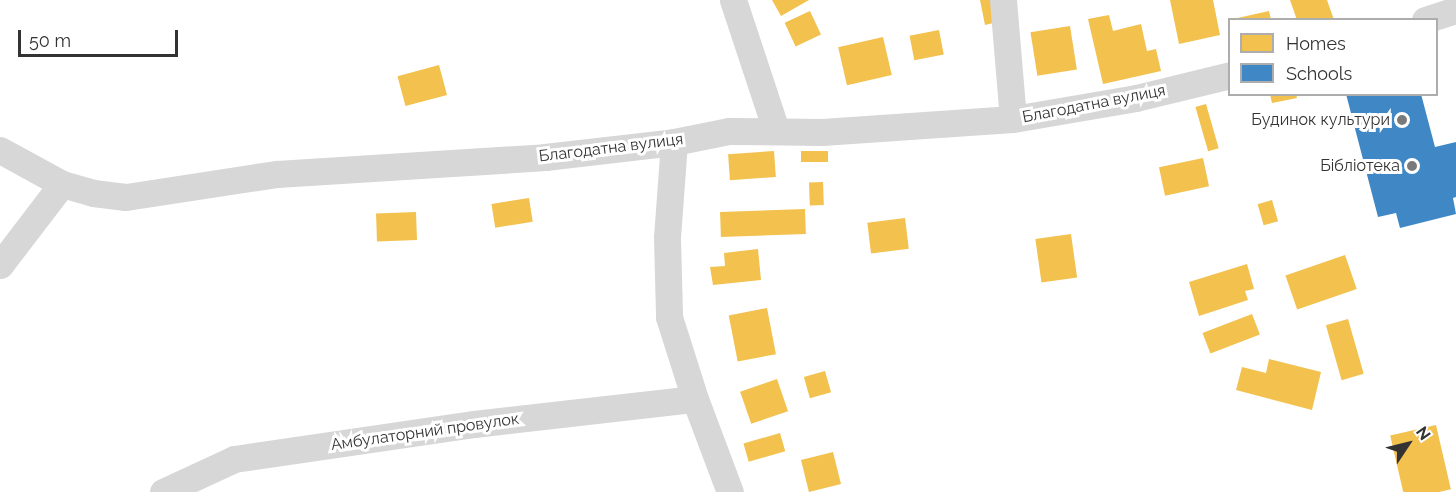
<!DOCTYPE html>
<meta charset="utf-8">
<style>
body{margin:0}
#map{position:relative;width:1456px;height:492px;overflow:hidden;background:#fff;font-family:Raleway,sans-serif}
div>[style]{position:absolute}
.homes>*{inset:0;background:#f2c14e;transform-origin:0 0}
.schools>*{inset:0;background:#3f88c5}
.minor>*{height:27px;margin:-13.5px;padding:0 13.5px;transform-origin:13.5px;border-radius:13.5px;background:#d7d7d7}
.dots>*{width:16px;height:16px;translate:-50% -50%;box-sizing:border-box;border:3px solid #fff;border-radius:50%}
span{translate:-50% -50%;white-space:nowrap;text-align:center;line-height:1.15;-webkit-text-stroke:6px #fff;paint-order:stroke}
.street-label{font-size:16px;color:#333}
.poi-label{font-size:16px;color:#333}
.right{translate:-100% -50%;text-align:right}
.legend{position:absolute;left:1228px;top:18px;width:210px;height:78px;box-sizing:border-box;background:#fff;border:2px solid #adadad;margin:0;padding:8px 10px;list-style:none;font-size:18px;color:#333}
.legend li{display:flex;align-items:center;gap:12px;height:30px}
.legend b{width:30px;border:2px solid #adadad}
.north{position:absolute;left:1378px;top:414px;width:60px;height:60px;-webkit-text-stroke:4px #fff;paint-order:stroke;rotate:55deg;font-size:16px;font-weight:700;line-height:24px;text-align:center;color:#333}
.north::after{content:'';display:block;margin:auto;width:21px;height:27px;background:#333;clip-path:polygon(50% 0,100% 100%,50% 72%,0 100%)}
.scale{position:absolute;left:18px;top:30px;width:160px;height:27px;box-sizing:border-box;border:3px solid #333;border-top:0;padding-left:8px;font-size:18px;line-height:21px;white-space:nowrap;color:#333;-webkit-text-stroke:4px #fff;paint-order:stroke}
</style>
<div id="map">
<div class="homes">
<i style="clip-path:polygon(772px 0,809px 0,781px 16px)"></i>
<i style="clip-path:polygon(980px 0,997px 0,1002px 21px,985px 25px)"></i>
<i style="clip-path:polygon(1170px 0,1213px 0,1220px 35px,1179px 44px)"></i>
<i style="clip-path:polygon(1290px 0,1327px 0,1334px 20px,1297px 20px)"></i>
<i style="left:810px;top:11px;width:26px;height:28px;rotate:65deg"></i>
<i style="clip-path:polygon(1269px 11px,1271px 20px,1233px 20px,1233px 19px)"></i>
<i style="clip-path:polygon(1109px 15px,1113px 31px,1141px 24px,1147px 51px,1156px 49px,1161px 71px,1103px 84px,1088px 19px)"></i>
<i style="left:1070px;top:26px;width:44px;height:40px;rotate:81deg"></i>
<i style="left:939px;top:30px;width:25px;height:30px;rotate:79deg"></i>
<i style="left:883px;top:37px;width:39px;height:46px;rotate:77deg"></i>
<i style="left:439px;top:65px;width:31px;height:43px;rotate:75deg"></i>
<i style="clip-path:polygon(1270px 94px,1296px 94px,1297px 98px,1272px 103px)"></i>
<i style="left:1206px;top:104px;width:46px;height:11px;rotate:74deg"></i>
<i style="left:774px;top:151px;width:26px;height:46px;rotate:86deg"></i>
<i style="left:801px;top:151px;width:27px;height:11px"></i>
<i style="left:1203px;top:158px;width:29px;height:45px;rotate:78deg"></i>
<i style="left:823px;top:182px;width:23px;height:14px;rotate:88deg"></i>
<i style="left:529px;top:198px;width:24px;height:38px;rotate:81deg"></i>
<i style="left:1272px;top:200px;width:22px;height:15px;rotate:74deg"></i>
<i style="left:805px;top:209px;width:25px;height:85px;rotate:88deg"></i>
<i style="left:416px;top:212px;width:28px;height:40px;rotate:88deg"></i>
<i style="left:905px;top:218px;width:31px;height:38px;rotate:83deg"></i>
<i style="left:1071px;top:234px;width:44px;height:36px;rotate:82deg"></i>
<i style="clip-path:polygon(758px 249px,761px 280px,713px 285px,710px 267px,725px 266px,724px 253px)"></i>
<i style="left:1345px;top:255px;width:36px;height:63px;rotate:71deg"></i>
<i style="clip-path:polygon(1247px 264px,1254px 289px,1245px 291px,1248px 300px,1199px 316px,1189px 282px)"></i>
<i style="left:767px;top:308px;width:47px;height:39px;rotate:79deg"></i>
<i style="left:1252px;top:314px;width:22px;height:53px;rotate:69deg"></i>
<i style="left:1348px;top:319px;width:57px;height:23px;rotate:74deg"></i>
<i style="clip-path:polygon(1269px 359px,1321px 372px,1312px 410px,1236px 390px,1242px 367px,1266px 373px)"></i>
<i style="left:825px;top:371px;width:22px;height:22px;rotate:74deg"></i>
<i style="left:777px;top:379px;width:34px;height:39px;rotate:71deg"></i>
<i style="left:1436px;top:425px;width:66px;height:47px;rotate:77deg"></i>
<i style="left:780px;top:433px;width:19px;height:38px;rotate:74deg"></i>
<i style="left:833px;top:452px;width:33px;height:33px;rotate:76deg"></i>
</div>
<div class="schools">
<i style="clip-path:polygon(1346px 94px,1421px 94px,1435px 147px,1456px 142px,1456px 197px,1453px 198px,1456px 214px,1400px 228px,1396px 213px,1378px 217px)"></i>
</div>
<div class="minor">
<i style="left:733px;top:0;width:137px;rotate:71.7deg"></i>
<i style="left:1003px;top:0;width:119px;rotate:85.2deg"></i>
<i style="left:1425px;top:20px;width:33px;rotate:-18deg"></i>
<i style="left:674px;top:142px;width:96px;rotate:94.2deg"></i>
<i style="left:667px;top:238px;width:79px;rotate:88.5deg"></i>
<i style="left:669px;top:317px;width:86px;rotate:72.4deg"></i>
<i style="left:695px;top:399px;width:99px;rotate:69.4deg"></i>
<i style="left:0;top:150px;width:71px;rotate:28.7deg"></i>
<i style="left:62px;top:184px;width:32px;rotate:16deg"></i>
<i style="left:93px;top:193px;width:33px;rotate:7deg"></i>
<i style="left:126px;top:197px;width:153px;rotate:-8.7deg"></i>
<i style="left:277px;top:174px;width:269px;rotate:-3.6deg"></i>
<i style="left:545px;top:157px;width:130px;rotate:-6.6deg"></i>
<i style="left:674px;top:142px;width:56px;rotate:-11.3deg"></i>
<i style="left:729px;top:131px;width:93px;rotate:0.6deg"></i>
<i style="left:822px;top:132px;width:191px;rotate:-3.9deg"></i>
<i style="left:1013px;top:119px;width:125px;rotate:-9.7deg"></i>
<i style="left:1136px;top:98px;width:97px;rotate:-13.7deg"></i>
<i style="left:0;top:265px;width:102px;rotate:-52.6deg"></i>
<i style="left:163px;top:492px;width:78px;rotate:-24.9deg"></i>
<i style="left:234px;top:459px;width:243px;rotate:-8.3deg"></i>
<i style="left:474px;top:424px;width:222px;rotate:-6.5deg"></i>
</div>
<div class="dots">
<i style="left:1402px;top:120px;background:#7a7a7a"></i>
<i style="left:1412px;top:166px;background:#7a7a7a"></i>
</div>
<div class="street-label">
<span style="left:1094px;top:104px;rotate:-11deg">Благодатна вулиця</span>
<span style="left:611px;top:148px;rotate:-7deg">Благодатна вулиця</span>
<span style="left:425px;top:432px;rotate:-8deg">Амбулаторний провулок</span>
</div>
<div class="poi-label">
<span class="right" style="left:1390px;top:120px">Будинок культури</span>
<span class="right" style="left:1400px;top:166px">Бібліотека</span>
</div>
<ul class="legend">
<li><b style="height:16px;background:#f2c14e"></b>Homes</li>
<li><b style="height:16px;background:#3f88c5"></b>Schools</li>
</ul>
<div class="north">N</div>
<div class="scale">50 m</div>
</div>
